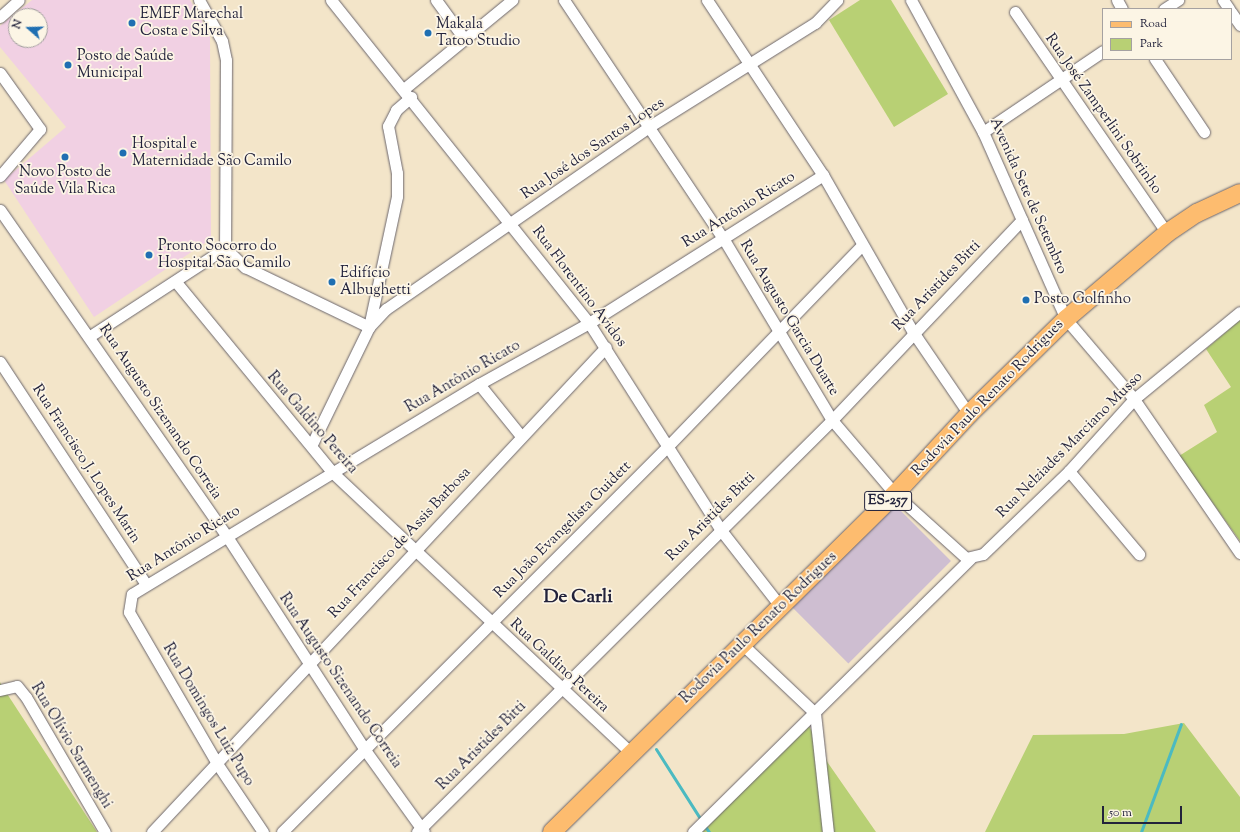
<!DOCTYPE html>
<meta charset="utf-8">
<style>
body{margin:0}
#map{position:relative;width:1240px;height:832px;overflow:hidden;background:#f3e5c9;font-family:"Sorts Mill Goudy",serif}
div>[style]{position:absolute}
.built>*{inset:0;background:#f1d0e3}
.industrial>*{inset:0;background:#cebed1;transform-origin:0 0}
.green>*{inset:0;background:#b8d074}
.stream>*{height:3px;margin:-1.5px;padding:0 1.5px;transform-origin:1.5px;border-radius:1.5px;background:#4bbac1}
.roads{filter:drop-shadow(0 0 1px #6b666d) drop-shadow(0 0 1px #6b666d)}
.street>*{height:11px;margin:-5.5px;padding:0 5.5px;transform-origin:5.5px;border-radius:5.5px;background:#fff}
.primary>*{height:18px;margin:-9px;padding:0 9px;transform-origin:9px;border-radius:9px;background:#fdbc6f}
.dots>*{width:11px;height:11px;translate:-50% -50%;box-sizing:border-box;border:2px solid #fcf5e5;border-radius:50%}
span{translate:-50% -50%;white-space:nowrap;text-align:center;line-height:1.15;-webkit-text-stroke:3.5px #fcf5e5;paint-order:stroke}
.shield-label span{padding:1px 3px;background:#fcf5e5;border:1px solid;border-radius:3px;-webkit-text-stroke-width:0}
.shield-label{font-size:14px;color:#22223b;font-weight:700}
.poi-label{font-size:15px;color:#22223b}
.left{translate:0 -50%;text-align:left}
.street-label{font-size:15px;color:#22223b}
.district-label{font-size:19px;color:#22223b;font-weight:700}
.legend{position:absolute;left:1102px;top:8px;width:130px;height:52px;box-sizing:border-box;background:#fcf5e5;border:1px solid #a5a1a1;margin:0;padding:5px 7px;list-style:none;font-size:12px;color:#22223b}
.legend li{display:flex;align-items:center;gap:8px;height:20px}
.legend b{width:20px;border:1px solid #a5a1a1}
.north{position:absolute;left:8px;top:8px;width:40px;height:40px;box-sizing:border-box;background:#fcf5e5;border:1px solid #a5a1a1;border-radius:50%;rotate:290deg;font-size:11px;font-weight:700;line-height:16px;text-align:center;color:#22223b}
.north::after{content:'';display:block;margin:auto;width:14px;height:18px;background:#1f6fb2;clip-path:polygon(50% 0,100% 100%,50% 72%,0 100%)}
.scale{position:absolute;left:1102px;top:806px;width:80px;height:18px;box-sizing:border-box;border:2px solid #22223b;border-top:0;padding-left:5px;font-size:12px;line-height:14px;white-space:nowrap;color:#22223b;-webkit-text-stroke:3px #fcf5e5;paint-order:stroke}
</style>
<div id="map">
<div class="built">
<i style="clip-path:polygon(evenodd,32px 0,190px 0,210px 35px,211px 239px,94px 317px,4px 180px,66px 127px,0 47px,0 26px,32px 0,16px 16px,40px 16px,40px 40px,16px 40px,16px 16px)"></i>
</div>
<div class="industrial">
<i style="left:888px;top:498px;width:89px;height:145px;rotate:45deg"></i>
</div>
<div class="green">
<i style="clip-path:polygon(860px 0,891px 0,948px 94px,894px 127px,829px 20px)"></i>
<i style="clip-path:polygon(1240px 320px,1240px 541px,1179px 456px,1217px 432px,1204px 405px,1231px 387px,1206px 349px)"></i>
<i style="clip-path:polygon(0 682px,2px 686px,97px 832px,0 832px)"></i>
<i style="clip-path:polygon(1184px 723px,1240px 797px,1240px 832px,985px 832px,1033px 735px,1124px 734px)"></i>
<i style="clip-path:polygon(808px 724px,828px 763px,876px 832px,702px 832px)"></i>
</div>
<div class="stream">
<i style="left:656px;top:749px;width:84px;rotate:57.6deg"></i>
<i style="left:704px;top:825px;width:9px;rotate:54deg"></i>
<i style="left:1141px;top:832px;width:115px;rotate:-69.7deg"></i>
</div>
<div class="roads">
<div class="street">
<i style="left:199px;top:0;width:47px;rotate:60.7deg"></i>
<i style="left:222px;top:41px;width:19px;rotate:78deg"></i>
<i style="left:226px;top:60px;width:188px;rotate:90.3deg"></i>
<i style="left:225px;top:248px;width:28px;rotate:44deg"></i>
<i style="left:245px;top:267px;width:138px;rotate:25.8deg"></i>
<i style="left:369px;top:327px;width:25px;rotate:-47deg"></i>
<i style="left:386px;top:309px;width:321px;rotate:-34.7deg"></i>
<i style="left:650px;top:126px;width:195px;rotate:-32deg"></i>
<i style="left:815px;top:23px;width:32px;rotate:-46deg"></i>
<i style="left:331px;top:0;width:413px;rotate:51.4deg"></i>
<i style="left:589px;top:323px;width:244px;rotate:57.5deg"></i>
<i style="left:720px;top:529px;width:99px;rotate:52deg"></i>
<i style="left:436px;top:0;width:46px;rotate:53.9deg"></i>
<i style="left:564px;top:0;width:286px;rotate:56.3deg"></i>
<i style="left:723px;top:238px;width:212px;rotate:59.1deg"></i>
<i style="left:832px;top:420px;width:97px;rotate:49.6deg"></i>
<i style="left:895px;top:494px;width:96px;rotate:42deg"></i>
<i style="left:966px;top:558px;width:17px;rotate:-13deg"></i>
<i style="left:983px;top:554px;width:120px;rotate:-44deg"></i>
<i style="left:1069px;top:471px;width:97px;rotate:-47.9deg"></i>
<i style="left:1134px;top:399px;width:137px;rotate:-39.4deg"></i>
<i style="left:707px;top:0;width:210px;rotate:56.5deg"></i>
<i style="left:823px;top:175px;width:181px;rotate:60.2deg"></i>
<i style="left:913px;top:332px;width:99px;rotate:55.7deg"></i>
<i style="left:911px;top:0;width:150px;rotate:61.4deg"></i>
<i style="left:983px;top:132px;width:205px;rotate:66.1deg"></i>
<i style="left:1066px;top:319px;width:105px;rotate:49.6deg"></i>
<i style="left:1134px;top:399px;width:187px;rotate:55.5deg"></i>
<i style="left:1117px;top:0;width:10px;rotate:61deg"></i>
<i style="left:1223px;top:0;width:11px;rotate:56deg"></i>
<i style="left:1164px;top:9px;width:17px;rotate:-33deg"></i>
<i style="left:1015px;top:12px;width:268px;rotate:55.5deg"></i>
<i style="left:1231px;top:12px;width:16px;rotate:55deg"></i>
<i style="left:0;top:17px;width:25px;rotate:-42deg"></i>
<i style="left:1155px;top:59px;width:88px;rotate:56.1deg"></i>
<i style="left:0;top:73px;width:69px;rotate:54.5deg"></i>
<i style="left:40px;top:129px;width:62px;rotate:130.4deg"></i>
<i style="left:405px;top:88px;width:139px;rotate:-39.4deg"></i>
<i style="left:983px;top:132px;width:145px;rotate:-34deg"></i>
<i style="left:0;top:210px;width:396px;rotate:55.2deg"></i>
<i style="left:226px;top:535px;width:256px;rotate:57.1deg"></i>
<i style="left:365px;top:750px;width:101px;rotate:54.3deg"></i>
<i style="left:176px;top:282px;width:246px;rotate:50.6deg"></i>
<i style="left:332px;top:472px;width:410px;rotate:43.2deg"></i>
<i style="left:90px;top:336px;width:161px;rotate:-33.1deg"></i>
<i style="left:0;top:362px;width:264px;rotate:56.7deg"></i>
<i style="left:479px;top:384px;width:67px;rotate:51.1deg"></i>
<i style="left:312px;top:444px;width:130px;rotate:-64deg"></i>
<i style="left:369px;top:327px;width:134px;rotate:-77.9deg"></i>
<i style="left:397px;top:196px;width:23px;rotate:-90deg"></i>
<i style="left:397px;top:173px;width:48px;rotate:-100.8deg"></i>
<i style="left:388px;top:126px;width:18px;rotate:-63deg"></i>
<i style="left:396px;top:110px;width:20px;rotate:-41deg"></i>
<i style="left:1069px;top:471px;width:109px;rotate:49.9deg"></i>
<i style="left:743px;top:645px;width:99px;rotate:43.4deg"></i>
<i style="left:815px;top:713px;width:120px;rotate:83.8deg"></i>
<i style="left:0;top:690px;width:17px;rotate:-13deg"></i>
<i style="left:17px;top:686px;width:14px;rotate:51deg"></i>
<i style="left:26px;top:697px;width:156px;rotate:59.7deg"></i>
<i style="left:152px;top:832px;width:664px;rotate:-46.89deg"></i>
<i style="left:263px;top:832px;width:81px;rotate:-123.9deg"></i>
<i style="left:218px;top:765px;width:177px;rotate:-120.2deg"></i>
<i style="left:129px;top:612px;width:18px;rotate:-81deg"></i>
<i style="left:132px;top:594px;width:406px;rotate:-31.2deg"></i>
<i style="left:479px;top:384px;width:126px;rotate:-29deg"></i>
<i style="left:589px;top:323px;width:277px;rotate:-32.3deg"></i>
<i style="left:282px;top:832px;width:547px;rotate:-45deg"></i>
<i style="left:669px;top:445px;width:278px;rotate:-46deg"></i>
<i style="left:417px;top:832px;width:585px;rotate:-44.79deg"></i>
<i style="left:832px;top:420px;width:276px;rotate:-46.5deg"></i>
<i style="left:693px;top:832px;width:389px;rotate:-44.6deg"></i>
</div>
<div class="primary">
<i style="left:552px;top:832px;width:482px;rotate:-44.6deg"></i>
<i style="left:895px;top:494px;width:109px;rotate:-47.2deg"></i>
<i style="left:969px;top:414px;width:136px;rotate:-44.4deg"></i>
<i style="left:1066px;top:319px;width:133px;rotate:-40.4deg"></i>
<i style="left:1167px;top:233px;width:36px;rotate:-34deg"></i>
<i style="left:1197px;top:213px;width:47px;rotate:-24.9deg"></i>
</div>
</div>
<div class="dots">
<i style="left:132px;top:23px;background:#1f6fb2"></i>
<i style="left:428px;top:33px;background:#1f6fb2"></i>
<i style="left:68px;top:65px;background:#1f6fb2"></i>
<i style="left:123px;top:153px;background:#1f6fb2"></i>
<i style="left:65px;top:157px;background:#1f6fb2"></i>
<i style="left:149px;top:255px;background:#1f6fb2"></i>
<i style="left:332px;top:282px;background:#1f6fb2"></i>
<i style="left:1026px;top:300px;background:#1f6fb2"></i>
</div>
<div class="shield-label">
<span style="left:888px;top:501px">ES-257</span>
</div>
<div class="poi-label">
<span class="left" style="left:140px;top:23px">EMEF Marechal<br>Costa e Silva</span>
<span class="left" style="left:436px;top:33px">Makala<br>Tatoo Studio</span>
<span class="left" style="left:77px;top:65px">Posto de Saúde<br>Municipal</span>
<span class="left" style="left:132px;top:153px">Hospital e<br>Maternidade São Camilo</span>
<span style="left:65px;top:181px">Novo Posto de<br>Saúde Vila Rica</span>
<span class="left" style="left:158px;top:255px">Pronto Socorro do<br>Hospital São Camilo</span>
<span class="left" style="left:340px;top:282px">Edifício<br>Albughetti</span>
<span class="left" style="left:1034px;top:300px">Posto Golfinho</span>
</div>
<div class="street-label">
<span style="left:1103px;top:114px;rotate:55deg">Rua José Zamperlini Sobrinho</span>
<span style="left:593px;top:149px;rotate:-34deg">Rua José dos Santos Lopes</span>
<span style="left:1028px;top:196px;rotate:66deg">Avenida Sete de Setembro</span>
<span style="left:739px;top:210px;rotate:-32deg">Rua Antônio Ricato</span>
<span style="left:937px;top:286px;rotate:-46deg">Rua Aristides Bitti</span>
<span style="left:579px;top:287px;rotate:53deg">Rua Florentino Avidos</span>
<span style="left:789px;top:318px;rotate:59deg">Rua Augusto Garcia Duarte</span>
<span style="left:463px;top:377px;rotate:-30deg">Rua Antônio Ricato</span>
<span style="left:988px;top:398px;rotate:-46deg">Rodovia Paulo Renato Rodrigues</span>
<span style="left:160px;top:412px;rotate:56deg">Rua Augusto Sizenando Correia</span>
<span style="left:312px;top:423px;rotate:49deg">Rua Galdino Pereira</span>
<span style="left:1070px;top:445px;rotate:-45deg">Rua Nelziades Marciano Musso</span>
<span style="left:86px;top:464px;rotate:57deg">Rua Francisco J. Lopes Marin</span>
<span style="left:711px;top:517px;rotate:-45deg">Rua Aristides Bitti</span>
<span style="left:563px;top:530px;rotate:-45deg">Rua João Evangelista Guidett</span>
<span style="left:400px;top:543px;rotate:-47deg">Rua Francisco de Assis Barbosa</span>
<span style="left:184px;top:544px;rotate:-32deg">Rua Antônio Ricato</span>
<span style="left:759px;top:628px;rotate:-44deg">Rodovia Paulo Renato Rodrigues</span>
<span style="left:559px;top:666px;rotate:43deg">Rua Galdino Pereira</span>
<span style="left:340px;top:681px;rotate:56deg">Rua Augusto Sizenando Correia</span>
<span style="left:208px;top:715px;rotate:59deg">Rua Domingos Luiz Pupo</span>
<span style="left:71px;top:746px;rotate:59deg">Rua Olívio Sarmenghi</span>
<span style="left:482px;top:746px;rotate:-45deg">Rua Aristides Bitti</span>
</div>
<div class="district-label">
<span style="left:578px;top:598px">De Carli</span>
</div>
<ul class="legend">
<li><b style="height:5px;background:#fdbc6f"></b>Road</li>
<li><b style="height:11px;background:#b8d074"></b>Park</li>
</ul>
<div class="north">N</div>
<div class="scale">50 m</div>
</div>
